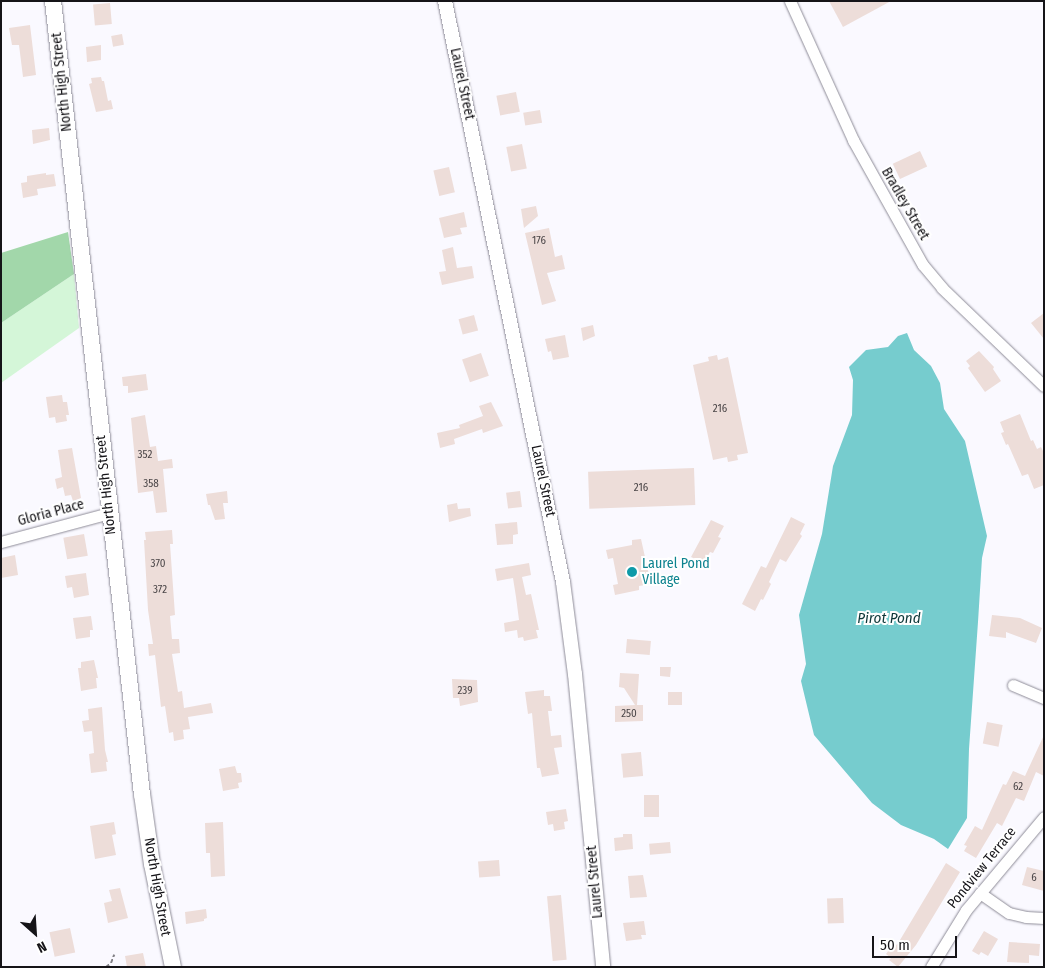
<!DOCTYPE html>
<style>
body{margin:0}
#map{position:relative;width:1045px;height:968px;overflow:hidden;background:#faf9ff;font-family:"Fira Sans Condensed",sans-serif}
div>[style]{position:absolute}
.green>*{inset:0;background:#d4f6d8}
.forest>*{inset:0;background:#a2d7aa}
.water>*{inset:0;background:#76ccce}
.building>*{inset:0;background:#edddd9;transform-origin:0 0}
.path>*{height:2px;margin-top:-1px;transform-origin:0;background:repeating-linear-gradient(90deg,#828186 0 4px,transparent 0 6.5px)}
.roads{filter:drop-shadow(0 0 1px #8e8c98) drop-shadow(0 0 1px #8e8c98)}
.minor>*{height:11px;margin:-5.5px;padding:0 5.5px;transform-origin:5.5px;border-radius:5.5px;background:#fff}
.tertiary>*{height:14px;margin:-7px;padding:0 7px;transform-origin:7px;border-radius:7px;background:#fff}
.secondary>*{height:16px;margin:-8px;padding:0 8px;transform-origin:8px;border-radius:8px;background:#fff}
.dots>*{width:14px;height:14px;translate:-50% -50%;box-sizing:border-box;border:2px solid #fff;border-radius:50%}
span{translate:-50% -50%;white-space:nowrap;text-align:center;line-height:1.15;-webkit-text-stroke:4px #fff;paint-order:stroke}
.number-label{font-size:11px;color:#4b4648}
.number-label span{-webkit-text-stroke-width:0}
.street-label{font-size:14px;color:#151418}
.culture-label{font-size:14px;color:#0d838f}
.left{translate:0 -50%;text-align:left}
.water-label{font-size:15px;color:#0d3738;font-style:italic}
.frame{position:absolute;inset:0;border:2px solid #151418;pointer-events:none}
.north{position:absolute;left:10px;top:908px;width:50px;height:50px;-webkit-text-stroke:4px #fff;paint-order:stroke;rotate:154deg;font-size:14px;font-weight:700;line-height:20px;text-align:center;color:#151418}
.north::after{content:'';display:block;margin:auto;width:18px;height:22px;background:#151418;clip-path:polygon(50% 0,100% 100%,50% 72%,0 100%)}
.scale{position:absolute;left:872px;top:936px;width:85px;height:22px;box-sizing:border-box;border:2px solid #151418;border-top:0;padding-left:6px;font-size:15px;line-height:18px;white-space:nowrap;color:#151418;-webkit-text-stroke:4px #fff;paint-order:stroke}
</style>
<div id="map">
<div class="green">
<i style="clip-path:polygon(74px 274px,79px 328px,1px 383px,1px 323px)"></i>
</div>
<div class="forest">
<i style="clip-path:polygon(68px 232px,74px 274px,1px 323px,1px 253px)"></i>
</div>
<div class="water">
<i style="clip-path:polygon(907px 333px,914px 350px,931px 366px,940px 383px,944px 409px,965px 441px,987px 536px,982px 558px,978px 622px,969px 749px,967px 818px,948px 849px,934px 839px,901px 825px,872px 803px,814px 735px,801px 681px,806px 664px,799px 615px,822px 534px,833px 466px,852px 415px,853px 380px,849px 367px,866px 350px,888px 347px,898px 336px)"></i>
</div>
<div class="building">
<i style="clip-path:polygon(829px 1px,891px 1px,843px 27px)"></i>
<i style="left:110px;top:3px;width:21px;height:17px;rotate:85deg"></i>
<i style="clip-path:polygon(30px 25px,36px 75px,23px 77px,19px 45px,12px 45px,9px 28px)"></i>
<i style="left:122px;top:34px;width:11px;height:11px;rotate:80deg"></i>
<i style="clip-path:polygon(101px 45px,101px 60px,87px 62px,86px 47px)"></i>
<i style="clip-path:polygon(101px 77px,102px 81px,104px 81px,108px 101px,111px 100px,113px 109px,96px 112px,89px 84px,92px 83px,91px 78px)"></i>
<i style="left:516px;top:92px;width:20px;height:20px;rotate:79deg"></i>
<i style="left:540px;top:110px;width:13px;height:17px;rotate:81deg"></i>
<i style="clip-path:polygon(49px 128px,50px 140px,33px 144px,32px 130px)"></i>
<i style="left:522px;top:144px;width:25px;height:16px;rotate:79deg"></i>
<i style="left:920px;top:151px;width:17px;height:30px;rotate:65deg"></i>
<i style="left:449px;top:167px;width:26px;height:16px;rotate:77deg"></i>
<i style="clip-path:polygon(46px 173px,46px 175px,54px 174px,56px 186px,37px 189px,38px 195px,23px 198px,21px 183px,27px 182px,27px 176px)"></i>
<i style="clip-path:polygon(536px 206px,538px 216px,524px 228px,521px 209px)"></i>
<i style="clip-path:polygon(464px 212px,467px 227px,460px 228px,462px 234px,444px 238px,439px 218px)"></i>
<i style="clip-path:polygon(549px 228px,555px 257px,562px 255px,565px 269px,547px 273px,556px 301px,542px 305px,525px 233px)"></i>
<i style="clip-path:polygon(453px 247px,457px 268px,472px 266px,474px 278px,442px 285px,439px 272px,446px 271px,442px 250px)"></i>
<i style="clip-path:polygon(1044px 313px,1044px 339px,1031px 323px)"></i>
<i style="left:474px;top:315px;width:16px;height:16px;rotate:75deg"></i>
<i style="clip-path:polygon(593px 325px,595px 336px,583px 341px,581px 328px)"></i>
<i style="clip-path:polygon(565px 335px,569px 357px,553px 360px,551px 351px,548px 352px,545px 339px)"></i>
<i style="clip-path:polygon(979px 351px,994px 367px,993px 369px,1001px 381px,985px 392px,968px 368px,970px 366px,966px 361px)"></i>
<i style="left:481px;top:353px;width:24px;height:20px;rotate:71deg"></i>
<i style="clip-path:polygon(717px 355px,718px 360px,728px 357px,748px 453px,737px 455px,738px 460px,728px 462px,727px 457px,713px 460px,693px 365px,709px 361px,708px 357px)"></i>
<i style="clip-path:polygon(146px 374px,148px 390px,128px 393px,128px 386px,123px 386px,122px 377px)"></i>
<i style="clip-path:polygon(62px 395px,63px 402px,67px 402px,69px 415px,66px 415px,67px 421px,56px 423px,55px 417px,49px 418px,46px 397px)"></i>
<i style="clip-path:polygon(491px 402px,503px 426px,483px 433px,482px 429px,454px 439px,455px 444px,440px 448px,437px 433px,460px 428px,459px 425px,483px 416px,479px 406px)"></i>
<i style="clip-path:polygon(1020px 414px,1031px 441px,1033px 440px,1037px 449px,1041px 447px,1044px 453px,1044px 485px,1034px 489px,1028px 474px,1022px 476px,1008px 444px,1006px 445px,1001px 433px,1004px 432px,1000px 422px)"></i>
<i style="clip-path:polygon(145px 415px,150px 447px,156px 446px,158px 461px,172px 459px,173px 468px,163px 469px,167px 512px,156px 513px,153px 491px,138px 493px,131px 418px)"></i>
<i style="clip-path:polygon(72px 448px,81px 498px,73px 501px,71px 495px,65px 496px,63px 487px,57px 489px,55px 479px,62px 477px,58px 450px)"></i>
<i style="left:694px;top:468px;width:37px;height:106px;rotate:88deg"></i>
<i style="clip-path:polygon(227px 491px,228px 503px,223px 503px,225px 519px,215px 520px,210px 505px,208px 505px,206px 494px)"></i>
<i style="left:520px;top:491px;width:16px;height:14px;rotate:83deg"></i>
<i style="clip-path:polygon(457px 503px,458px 509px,470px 508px,471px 516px,449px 522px,447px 505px)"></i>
<i style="clip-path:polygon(791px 517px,805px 524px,800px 534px,802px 536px,786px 562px,780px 559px,769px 582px,771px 584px,763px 600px,761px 599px,755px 611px,742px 604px,761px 566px,766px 568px)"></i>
<i style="clip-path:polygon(711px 520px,724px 526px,718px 537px,721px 538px,713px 553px,710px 552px,704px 563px,691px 557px)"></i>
<i style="clip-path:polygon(517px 522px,518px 534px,513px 535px,513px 544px,497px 545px,495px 524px)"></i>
<i style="clip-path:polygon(172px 530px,173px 544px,170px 544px,175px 615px,170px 616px,172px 639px,179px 639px,180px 653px,172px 654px,178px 692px,182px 691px,184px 708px,211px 703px,213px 713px,188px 717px,190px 729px,183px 730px,184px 739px,174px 741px,173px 732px,169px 733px,165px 706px,161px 707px,155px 655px,149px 656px,148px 644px,153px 644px,148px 610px,144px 540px,146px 540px,145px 532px)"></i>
<i style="left:84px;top:534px;width:22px;height:21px;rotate:80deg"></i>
<i style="clip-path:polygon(641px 539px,651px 584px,639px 586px,639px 590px,615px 595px,613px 585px,618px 584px,613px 558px,608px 559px,606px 550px,632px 545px,632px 540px)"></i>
<i style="clip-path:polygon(15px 555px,18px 575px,1px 578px,1px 558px)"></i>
<i style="clip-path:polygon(529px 563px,531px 575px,522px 577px,526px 595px,531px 594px,539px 630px,536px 630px,538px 638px,524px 641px,523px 637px,518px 638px,517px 630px,505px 632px,504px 623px,519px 620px,516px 597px,513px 578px,497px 581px,495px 569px)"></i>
<i style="clip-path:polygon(86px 573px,89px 595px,74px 598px,72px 587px,67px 588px,65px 576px)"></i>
<i style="clip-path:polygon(992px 615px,1020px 618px,1042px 628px,1036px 643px,1006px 632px,1006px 638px,989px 636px)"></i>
<i style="clip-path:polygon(91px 616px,93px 630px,90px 630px,90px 637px,76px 639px,73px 618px)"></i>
<i style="left:627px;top:639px;width:24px;height:14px;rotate:5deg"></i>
<i style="clip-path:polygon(94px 660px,98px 678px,96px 678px,97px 688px,81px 691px,78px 668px,81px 668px,81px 662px)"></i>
<i style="clip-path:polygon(660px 667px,671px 667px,670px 677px,660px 676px)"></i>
<i style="clip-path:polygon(620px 673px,639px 674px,637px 705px,643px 705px,643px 721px,615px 722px,615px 706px,635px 705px,624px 688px,619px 687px)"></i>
<i style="clip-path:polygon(452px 679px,477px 680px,478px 702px,460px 706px,459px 698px,453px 698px)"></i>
<i style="clip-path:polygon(544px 690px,544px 696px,550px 696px,552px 711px,548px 711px,551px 736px,561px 735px,562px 747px,554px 748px,559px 774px,542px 777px,540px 768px,537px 768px,532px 713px,528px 714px,525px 692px)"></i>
<i style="left:668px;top:692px;width:14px;height:13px"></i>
<i style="clip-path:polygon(102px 707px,105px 750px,108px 762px,106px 762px,107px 771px,91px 773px,89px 754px,94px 753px,92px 731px,84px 732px,82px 721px,89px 720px,88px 709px)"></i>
<i style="left:987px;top:722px;width:16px;height:22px;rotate:11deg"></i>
<i style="clip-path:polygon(1044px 735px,1044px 776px,1036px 772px,1024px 801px,1016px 798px,1002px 826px,997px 823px,976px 858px,964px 851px,967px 846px,964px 845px,975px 826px,982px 830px,1003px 784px,1006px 785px,1013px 771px,1025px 776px)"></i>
<i style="left:641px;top:752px;width:24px;height:20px;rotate:85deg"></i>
<i style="clip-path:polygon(235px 766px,237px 773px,241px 773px,242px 782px,238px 783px,239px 788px,223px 791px,219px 769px)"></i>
<i style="left:644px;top:795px;width:15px;height:22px"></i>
<i style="clip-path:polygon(566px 809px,568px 821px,564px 822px,565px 829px,554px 831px,553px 824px,548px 825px,546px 812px)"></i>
<i style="clip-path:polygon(114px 822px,116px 834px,112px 835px,116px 855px,95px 859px,90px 826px)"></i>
<i style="clip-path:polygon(223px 822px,225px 876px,211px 877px,210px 853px,206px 853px,205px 823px)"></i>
<i style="clip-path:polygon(623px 834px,632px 834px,633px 849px,615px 851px,614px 838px,623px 837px)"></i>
<i style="left:670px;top:842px;width:11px;height:21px;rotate:85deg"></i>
<i style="left:499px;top:860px;width:16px;height:21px;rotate:86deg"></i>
<i style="clip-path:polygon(946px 863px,960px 872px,916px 945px,898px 967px,889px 960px,891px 958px,886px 954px,894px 943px,897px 945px)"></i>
<i style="clip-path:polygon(1027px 867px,1044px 871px,1044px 891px,1022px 885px)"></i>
<i style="clip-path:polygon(643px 875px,647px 897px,630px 898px,628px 876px)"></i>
<i style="clip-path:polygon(120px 888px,128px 918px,108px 923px,104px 903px,112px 901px,109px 890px)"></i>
<i style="left:561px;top:895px;width:65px;height:14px;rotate:85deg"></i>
<i style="left:843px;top:898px;width:25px;height:16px;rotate:88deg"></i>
<i style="clip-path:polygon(206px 909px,207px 918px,204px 919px,204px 921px,186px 924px,185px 912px)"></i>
<i style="clip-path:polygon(644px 921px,646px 935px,641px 935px,642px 939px,626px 941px,623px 923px)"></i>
<i style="left:70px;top:928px;width:25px;height:21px;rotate:78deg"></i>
<i style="clip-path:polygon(984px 931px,998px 939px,988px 956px,981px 952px,979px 955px,972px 951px)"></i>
<i style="clip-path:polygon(1009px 942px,1040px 944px,1039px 956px,1029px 955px,1029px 963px,1007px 962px)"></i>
<i style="clip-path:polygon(143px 953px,146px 967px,127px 967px,125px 956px)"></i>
</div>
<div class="path">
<i style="left:106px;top:967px;width:6px;rotate:-39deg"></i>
<i style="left:111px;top:963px;width:9px;rotate:-69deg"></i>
</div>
<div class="roads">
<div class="minor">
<i style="left:790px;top:1px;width:153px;rotate:65.6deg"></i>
<i style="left:853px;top:140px;width:143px;rotate:60.8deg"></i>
<i style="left:923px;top:265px;width:30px;rotate:50deg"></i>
<i style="left:942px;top:288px;width:141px;rotate:43.9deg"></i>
<i style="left:1px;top:542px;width:112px;rotate:-15deg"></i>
<i style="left:1013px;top:685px;width:34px;rotate:23deg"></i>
<i style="left:980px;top:893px;width:35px;rotate:35deg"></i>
<i style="left:1009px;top:913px;width:17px;rotate:13deg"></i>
<i style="left:1026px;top:917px;width:18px;rotate:3deg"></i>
<i style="left:931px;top:967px;width:67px;rotate:-58.4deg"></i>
<i style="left:966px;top:910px;width:121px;rotate:-50deg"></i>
</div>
<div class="tertiary">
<i style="left:445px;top:1px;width:593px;rotate:78.52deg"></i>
<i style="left:563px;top:582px;width:93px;rotate:82.6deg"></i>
<i style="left:575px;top:674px;width:294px;rotate:84.5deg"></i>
</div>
<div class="secondary">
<i style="left:53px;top:1px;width:798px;rotate:83.6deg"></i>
<i style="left:142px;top:794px;width:71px;rotate:81.9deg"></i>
<i style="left:152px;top:864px;width:105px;rotate:78.5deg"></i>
</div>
</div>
<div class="dots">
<i style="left:632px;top:572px;background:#0f9aa8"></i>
</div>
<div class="number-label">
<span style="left:539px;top:241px">176</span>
<span style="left:720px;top:409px">216</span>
<span style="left:145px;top:455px">352</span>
<span style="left:151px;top:484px">358</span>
<span style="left:641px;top:488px">216</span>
<span style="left:158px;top:564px">370</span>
<span style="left:160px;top:590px">372</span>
<span style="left:465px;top:691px">239</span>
<span style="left:629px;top:714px">250</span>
<span style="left:1018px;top:787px">62</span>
<span style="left:1034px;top:878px">6</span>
</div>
<div class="street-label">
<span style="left:62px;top:82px;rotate:-96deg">North High Street</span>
<span style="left:462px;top:84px;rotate:78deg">Laurel Street</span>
<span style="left:905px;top:204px;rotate:60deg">Bradley Street</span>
<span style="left:543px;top:481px;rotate:78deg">Laurel Street</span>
<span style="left:106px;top:485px;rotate:-96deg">North High Street</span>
<span style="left:51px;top:513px;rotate:-15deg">Gloria Place</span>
<span style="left:982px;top:868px;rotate:-51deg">Pondview Terrace</span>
<span style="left:595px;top:882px;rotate:-95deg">Laurel Street</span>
<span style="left:157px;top:887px;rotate:80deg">North High Street</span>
</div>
<div class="culture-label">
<span class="left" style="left:642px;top:572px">Laurel Pond<br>Village</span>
</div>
<div class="water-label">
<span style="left:889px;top:619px">Pirot Pond</span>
</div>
<div class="frame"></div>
<div class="north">N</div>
<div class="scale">50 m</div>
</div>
